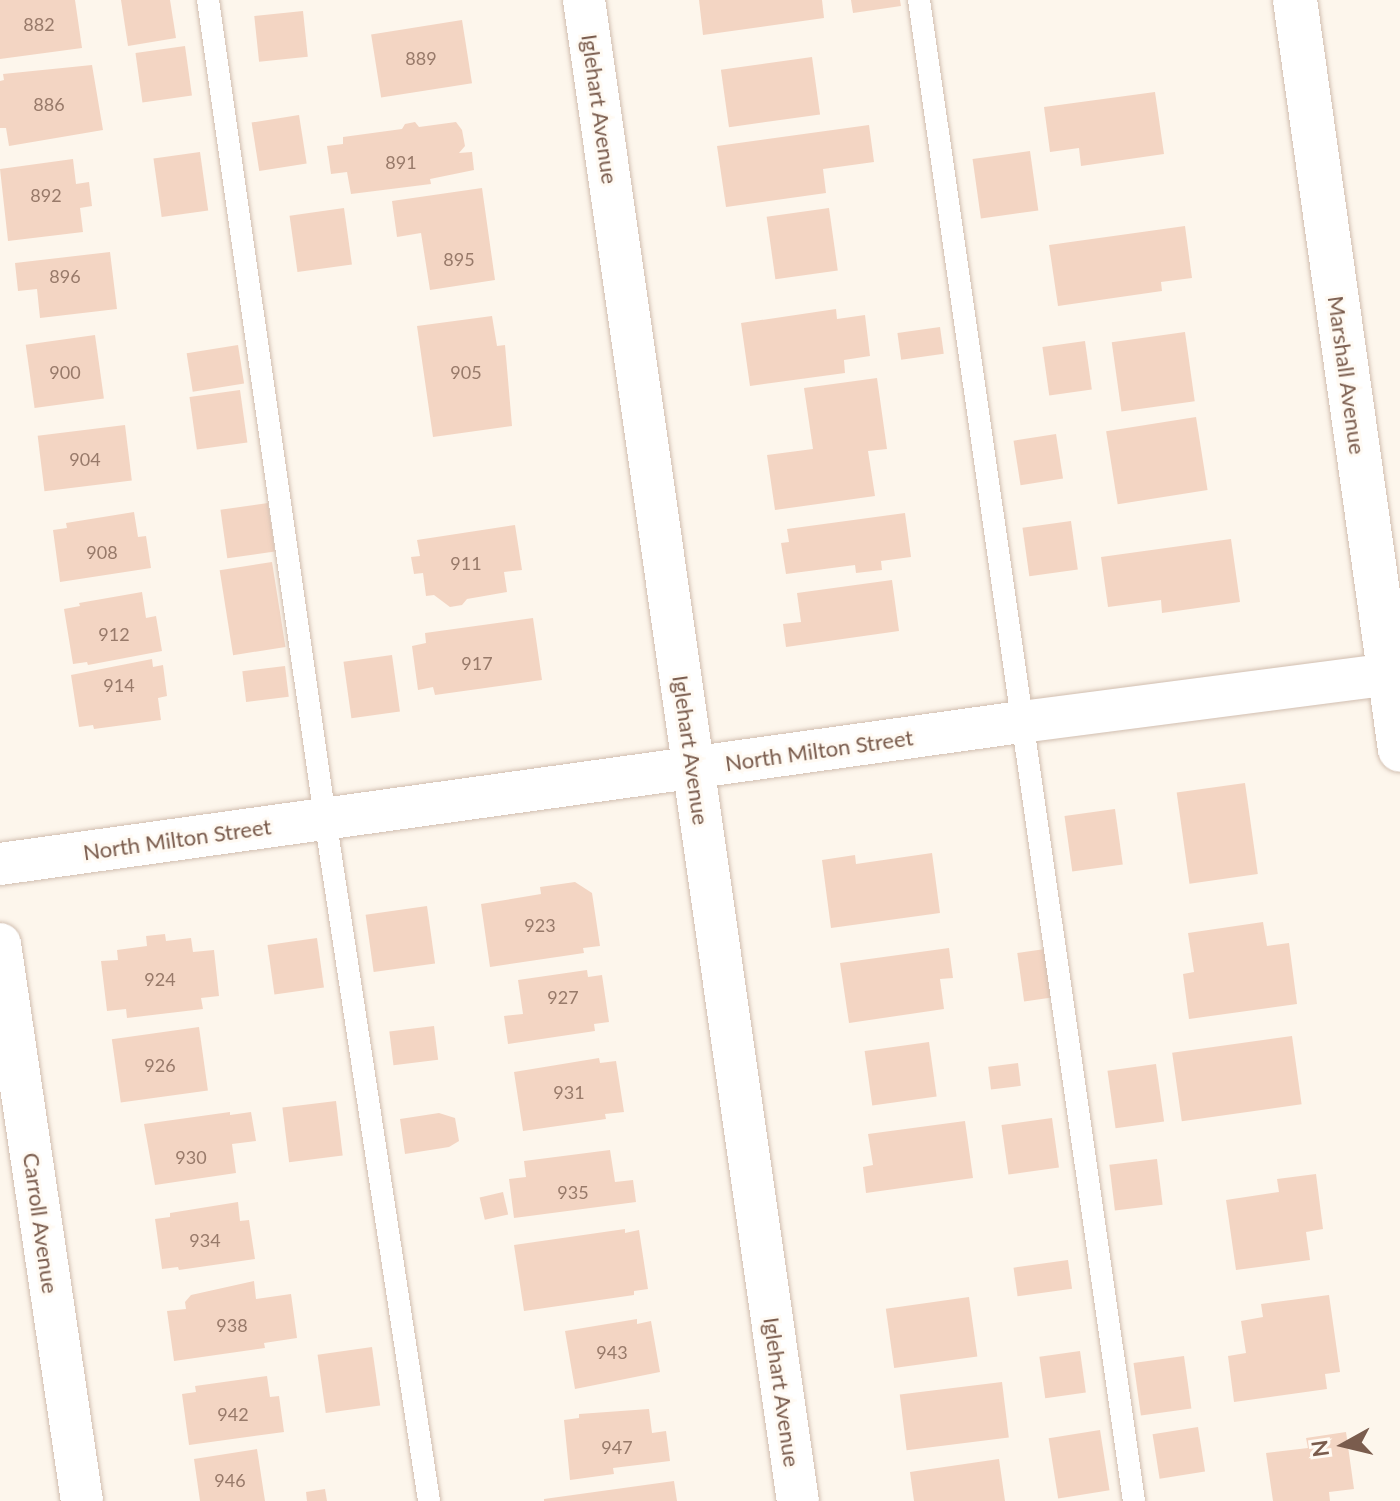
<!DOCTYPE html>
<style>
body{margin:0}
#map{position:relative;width:1400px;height:1501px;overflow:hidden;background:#fdf6ec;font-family:Lato,sans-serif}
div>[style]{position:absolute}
.building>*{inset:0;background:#f3d5c3;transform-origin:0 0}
.roads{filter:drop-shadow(0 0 2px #d1beb0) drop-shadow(0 0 2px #d1beb0)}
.lane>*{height:22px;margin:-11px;padding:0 11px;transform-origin:11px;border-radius:11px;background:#fff}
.street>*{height:42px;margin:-21px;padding:0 21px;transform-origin:21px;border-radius:21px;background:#fff}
.secondary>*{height:44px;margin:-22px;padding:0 22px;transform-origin:22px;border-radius:22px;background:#fff}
span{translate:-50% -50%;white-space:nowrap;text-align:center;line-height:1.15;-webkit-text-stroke:6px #fffaf3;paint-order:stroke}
.number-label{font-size:18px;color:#987a6a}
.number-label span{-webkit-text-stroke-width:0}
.street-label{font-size:22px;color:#7a5c4d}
.north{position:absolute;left:1304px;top:1405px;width:80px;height:80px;-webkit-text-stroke:6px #fffaf3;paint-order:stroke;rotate:262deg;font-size:22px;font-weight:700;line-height:32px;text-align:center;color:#7a5c4d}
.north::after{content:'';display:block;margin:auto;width:28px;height:36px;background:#7a5c4d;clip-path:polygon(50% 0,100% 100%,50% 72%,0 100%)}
</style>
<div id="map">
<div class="building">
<i style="clip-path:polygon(0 0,75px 0,82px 48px,0 59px)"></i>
<i style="clip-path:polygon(121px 0,170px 0,176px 38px,128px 46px)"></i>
<i style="clip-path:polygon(699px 0,822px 0,824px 18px,703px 35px)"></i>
<i style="clip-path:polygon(851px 0,900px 0,901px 6px,853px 13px)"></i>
<i style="left:303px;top:11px;width:46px;height:49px;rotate:84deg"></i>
<i style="left:462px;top:20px;width:64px;height:92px;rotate:81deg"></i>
<i style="left:185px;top:46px;width:50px;height:50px;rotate:82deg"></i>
<i style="left:812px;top:57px;width:58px;height:92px;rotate:82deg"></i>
<i style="clip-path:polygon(92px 65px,103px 130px,9px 146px,6px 128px,0 128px,0 81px,4px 80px,3px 74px)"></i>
<i style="clip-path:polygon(1155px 92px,1164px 154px,1081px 166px,1079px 148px,1050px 152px,1044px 107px)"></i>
<i style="left:299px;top:115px;width:49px;height:48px;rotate:81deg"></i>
<i style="clip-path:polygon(415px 122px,419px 127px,456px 122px,462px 130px,465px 146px,459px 153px,472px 152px,474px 170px,430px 179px,431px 184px,351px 194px,347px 172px,331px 174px,327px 146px,343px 144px,343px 137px,402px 129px,405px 124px)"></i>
<i style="clip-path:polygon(869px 125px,874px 162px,823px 169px,826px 193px,726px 207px,717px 146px)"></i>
<i style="left:1030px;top:151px;width:60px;height:58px;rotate:82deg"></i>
<i style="left:200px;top:152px;width:59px;height:47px;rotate:82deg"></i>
<i style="clip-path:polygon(73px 159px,76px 184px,89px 182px,92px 206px,80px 208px,83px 232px,8px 241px,0 169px)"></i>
<i style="clip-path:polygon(482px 188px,495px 280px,430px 290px,421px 233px,397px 237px,392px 201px)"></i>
<i style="left:344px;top:208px;width:57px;height:55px;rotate:82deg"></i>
<i style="left:829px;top:208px;width:63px;height:63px;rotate:82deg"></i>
<i style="clip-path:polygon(1185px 226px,1192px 278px,1161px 282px,1162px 291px,1058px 306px,1049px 245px)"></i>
<i style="clip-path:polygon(110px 252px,117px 309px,40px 318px,37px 289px,18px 291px,15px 263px)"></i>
<i style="clip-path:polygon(836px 309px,837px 319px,865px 315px,870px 356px,844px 360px,845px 373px,750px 386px,741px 323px)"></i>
<i style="clip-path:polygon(492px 316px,497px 346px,505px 345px,512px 426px,433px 437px,417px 326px)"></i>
<i style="left:940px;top:327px;width:27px;height:43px;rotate:82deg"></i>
<i style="left:1185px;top:332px;width:70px;height:74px;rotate:82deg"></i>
<i style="left:95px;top:335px;width:64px;height:70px;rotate:82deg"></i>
<i style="left:1085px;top:341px;width:49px;height:43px;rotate:82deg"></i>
<i style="left:238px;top:345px;width:39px;height:52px;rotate:81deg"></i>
<i style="clip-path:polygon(877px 378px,887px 449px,868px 451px,875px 496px,775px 510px,767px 455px,813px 449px,804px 388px)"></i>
<i style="left:240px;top:390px;width:53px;height:51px;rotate:82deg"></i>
<i style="left:1196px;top:417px;width:74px;height:91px;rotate:81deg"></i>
<i style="left:125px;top:425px;width:56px;height:88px;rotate:83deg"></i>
<i style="left:1056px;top:434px;width:45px;height:43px;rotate:81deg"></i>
<i style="left:268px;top:503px;width:49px;height:48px;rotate:82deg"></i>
<i style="clip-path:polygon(134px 512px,138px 537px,146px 536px,151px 568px,60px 582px,53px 530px,67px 528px,66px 523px)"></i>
<i style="clip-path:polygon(905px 513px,911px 557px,881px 561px,882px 570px,856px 573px,855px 565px,786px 574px,781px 543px,789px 542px,787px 529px)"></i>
<i style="left:1071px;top:521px;width:49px;height:49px;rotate:82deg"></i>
<i style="clip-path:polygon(515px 525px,522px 570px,504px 572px,507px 592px,467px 599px,462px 605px,450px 607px,434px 595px,426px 596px,423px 573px,414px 574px,411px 557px,420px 556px,417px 540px)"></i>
<i style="clip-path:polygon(1231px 539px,1240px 602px,1162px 613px,1161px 600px,1108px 607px,1101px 557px)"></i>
<i style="left:272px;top:562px;width:86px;height:53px;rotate:81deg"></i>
<i style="clip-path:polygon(892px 580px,899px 631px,786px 647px,783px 624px,801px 622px,797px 593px)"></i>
<i style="clip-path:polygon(142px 592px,146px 618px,156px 616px,162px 651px,88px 665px,87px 662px,73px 664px,64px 609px,80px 606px,79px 603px)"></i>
<i style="clip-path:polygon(533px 618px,542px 680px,435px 695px,433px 687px,418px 690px,412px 646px,426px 643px,425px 633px)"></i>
<i style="left:392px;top:655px;width:57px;height:49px;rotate:82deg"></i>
<i style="clip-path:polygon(152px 659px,153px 667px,163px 665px,167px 696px,158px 698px,161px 720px,94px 729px,93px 725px,79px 727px,71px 675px)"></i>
<i style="left:285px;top:666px;width:31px;height:43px;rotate:83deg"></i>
<i style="left:1245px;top:783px;width:92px;height:69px;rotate:82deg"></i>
<i style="left:1115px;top:809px;width:56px;height:51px;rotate:82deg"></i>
<i style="clip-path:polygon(932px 853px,940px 913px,831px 928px,822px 860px,855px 855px,856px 864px)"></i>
<i style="clip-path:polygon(575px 882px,592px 893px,600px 946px,583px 948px,584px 953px,490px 967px,481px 904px,541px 894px,540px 887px)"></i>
<i style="left:427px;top:906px;width:58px;height:62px;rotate:82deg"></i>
<i style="clip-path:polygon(1263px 922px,1267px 946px,1289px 943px,1297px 1004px,1189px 1019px,1183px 974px,1194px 972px,1188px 933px)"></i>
<i style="clip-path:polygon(165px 934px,166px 941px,191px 938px,193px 952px,214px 950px,219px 996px,201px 998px,203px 1009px,127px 1018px,126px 1009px,107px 1011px,101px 961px,118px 960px,117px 950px,147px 946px,146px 936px)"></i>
<i style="left:317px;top:938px;width:50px;height:50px;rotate:82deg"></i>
<i style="clip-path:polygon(949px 948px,953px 978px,940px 979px,944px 1009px,849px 1023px,840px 963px)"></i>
<i style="left:1045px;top:949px;width:49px;height:28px;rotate:82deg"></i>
<i style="clip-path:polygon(587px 970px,588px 977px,602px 975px,609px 1022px,594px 1024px,595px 1031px,508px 1044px,504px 1016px,523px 1014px,518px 980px)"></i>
<i style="left:434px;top:1026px;width:34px;height:45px;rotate:83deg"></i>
<i style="left:199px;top:1027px;width:64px;height:88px;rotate:82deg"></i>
<i style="left:1292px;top:1036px;width:69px;height:121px;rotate:82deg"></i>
<i style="left:929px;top:1042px;width:55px;height:65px;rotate:82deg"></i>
<i style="clip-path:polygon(599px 1058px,600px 1063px,616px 1061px,624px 1112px,605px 1114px,606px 1119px,523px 1131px,514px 1072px)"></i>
<i style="left:1018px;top:1063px;width:23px;height:30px;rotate:83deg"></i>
<i style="left:1156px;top:1064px;width:58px;height:49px;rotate:82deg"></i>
<i style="left:336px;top:1101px;width:55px;height:54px;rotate:83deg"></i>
<i style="clip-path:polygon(230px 1112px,230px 1115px,251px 1112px,256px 1141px,232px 1144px,236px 1173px,155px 1185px,144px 1124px)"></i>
<i style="clip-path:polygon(439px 1113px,455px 1118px,459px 1141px,449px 1147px,405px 1154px,400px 1119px)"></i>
<i style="left:1052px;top:1118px;width:50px;height:51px;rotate:82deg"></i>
<i style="clip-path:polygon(965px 1121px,973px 1178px,866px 1193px,863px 1167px,873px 1165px,868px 1134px)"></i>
<i style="clip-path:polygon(610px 1150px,615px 1182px,633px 1180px,636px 1202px,514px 1218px,509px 1179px,526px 1177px,524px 1161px)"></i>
<i style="left:1157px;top:1159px;width:46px;height:48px;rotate:83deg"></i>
<i style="clip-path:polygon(1316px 1174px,1323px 1229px,1306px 1232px,1310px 1260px,1236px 1270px,1226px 1200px,1279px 1192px,1277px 1179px)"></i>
<i style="left:503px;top:1192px;width:23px;height:24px;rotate:77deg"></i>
<i style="clip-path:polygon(238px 1202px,240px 1221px,249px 1220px,255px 1259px,179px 1270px,178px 1267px,162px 1269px,155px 1219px,170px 1217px,170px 1213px)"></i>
<i style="clip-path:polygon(625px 1229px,625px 1233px,639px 1230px,648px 1289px,634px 1291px,634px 1295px,524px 1311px,514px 1245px)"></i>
<i style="left:1068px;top:1260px;width:29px;height:55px;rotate:82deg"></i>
<i style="clip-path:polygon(254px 1281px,256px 1299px,291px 1294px,297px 1338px,264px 1343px,265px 1348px,174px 1361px,167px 1311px,186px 1309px,185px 1302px,191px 1295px)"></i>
<i style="clip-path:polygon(1329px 1295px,1340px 1372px,1325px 1374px,1327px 1389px,1234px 1402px,1228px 1356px,1246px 1353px,1241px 1321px,1263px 1317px,1261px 1304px)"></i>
<i style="left:969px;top:1297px;width:60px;height:84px;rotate:82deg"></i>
<i style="clip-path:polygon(637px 1319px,637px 1324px,651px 1321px,660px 1372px,575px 1389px,565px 1331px)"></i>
<i style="left:372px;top:1347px;width:59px;height:55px;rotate:82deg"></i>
<i style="left:1080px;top:1351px;width:42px;height:41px;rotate:82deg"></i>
<i style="left:1184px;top:1356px;width:53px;height:51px;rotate:82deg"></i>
<i style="clip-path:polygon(267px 1376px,270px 1397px,279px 1396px,284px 1432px,189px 1445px,182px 1394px,196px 1392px,195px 1386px)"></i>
<i style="left:1002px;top:1382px;width:56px;height:103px;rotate:83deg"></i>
<i style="clip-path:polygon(649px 1409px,652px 1433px,666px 1431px,670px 1461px,613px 1468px,614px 1474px,570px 1480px,564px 1420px,579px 1418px,579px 1414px)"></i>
<i style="left:1198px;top:1427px;width:45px;height:46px;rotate:81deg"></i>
<i style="left:1100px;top:1430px;width:61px;height:52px;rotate:81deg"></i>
<i style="clip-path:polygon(1346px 1432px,1354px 1489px,1329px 1492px,1330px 1501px,1273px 1501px,1266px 1453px,1308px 1448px,1306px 1438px)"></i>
<i style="clip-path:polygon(257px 1449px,265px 1501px,200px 1501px,194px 1459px)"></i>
<i style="clip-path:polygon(999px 1459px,1005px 1501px,914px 1501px,910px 1472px)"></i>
<i style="clip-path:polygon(674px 1481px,677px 1501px,544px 1501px,544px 1499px)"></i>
<i style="clip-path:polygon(325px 1489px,327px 1501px,307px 1501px,306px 1492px)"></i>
</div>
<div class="roads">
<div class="lane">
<i style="left:208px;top:0;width:826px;rotate:81.86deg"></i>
<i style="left:325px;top:818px;width:691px;rotate:81.34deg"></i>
<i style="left:919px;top:0;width:1516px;rotate:81.85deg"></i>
</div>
<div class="street">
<i style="left:584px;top:0;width:1516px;rotate:81.89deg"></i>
<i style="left:0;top:864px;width:1031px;rotate:-7.92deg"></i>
<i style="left:1021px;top:722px;width:382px;rotate:-7.4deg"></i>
<i style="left:0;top:944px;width:563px;rotate:81.63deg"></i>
</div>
<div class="secondary">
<i style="left:1295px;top:0;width:757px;rotate:82.03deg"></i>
</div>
</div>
<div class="number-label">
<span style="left:39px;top:24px">882</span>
<span style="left:421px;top:58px">889</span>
<span style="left:49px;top:104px">886</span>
<span style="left:401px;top:162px">891</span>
<span style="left:46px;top:195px">892</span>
<span style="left:459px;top:259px">895</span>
<span style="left:65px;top:276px">896</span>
<span style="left:65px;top:372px">900</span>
<span style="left:466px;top:372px">905</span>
<span style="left:85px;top:459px">904</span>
<span style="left:102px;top:552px">908</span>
<span style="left:466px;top:563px">911</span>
<span style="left:114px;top:634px">912</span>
<span style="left:477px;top:663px">917</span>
<span style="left:119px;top:685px">914</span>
<span style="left:540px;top:925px">923</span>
<span style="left:160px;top:979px">924</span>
<span style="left:563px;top:997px">927</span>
<span style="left:160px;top:1065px">926</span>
<span style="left:569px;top:1092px">931</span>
<span style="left:191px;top:1157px">930</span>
<span style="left:573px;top:1192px">935</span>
<span style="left:205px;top:1240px">934</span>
<span style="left:232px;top:1325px">938</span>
<span style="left:612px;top:1352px">943</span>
<span style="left:233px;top:1414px">942</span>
<span style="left:617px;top:1447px">947</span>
<span style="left:230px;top:1480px">946</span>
</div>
<div class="street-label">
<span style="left:600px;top:109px;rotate:82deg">Iglehart Avenue</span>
<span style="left:1347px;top:375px;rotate:82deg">Marshall Avenue</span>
<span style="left:691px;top:750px;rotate:82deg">Iglehart Avenue</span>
<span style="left:819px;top:750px;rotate:-8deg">North Milton Street</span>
<span style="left:177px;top:839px;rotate:-8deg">North Milton Street</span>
<span style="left:41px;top:1223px;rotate:82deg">Carroll Avenue</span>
<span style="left:782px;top:1392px;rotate:82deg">Iglehart Avenue</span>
</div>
<div class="north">N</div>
</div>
